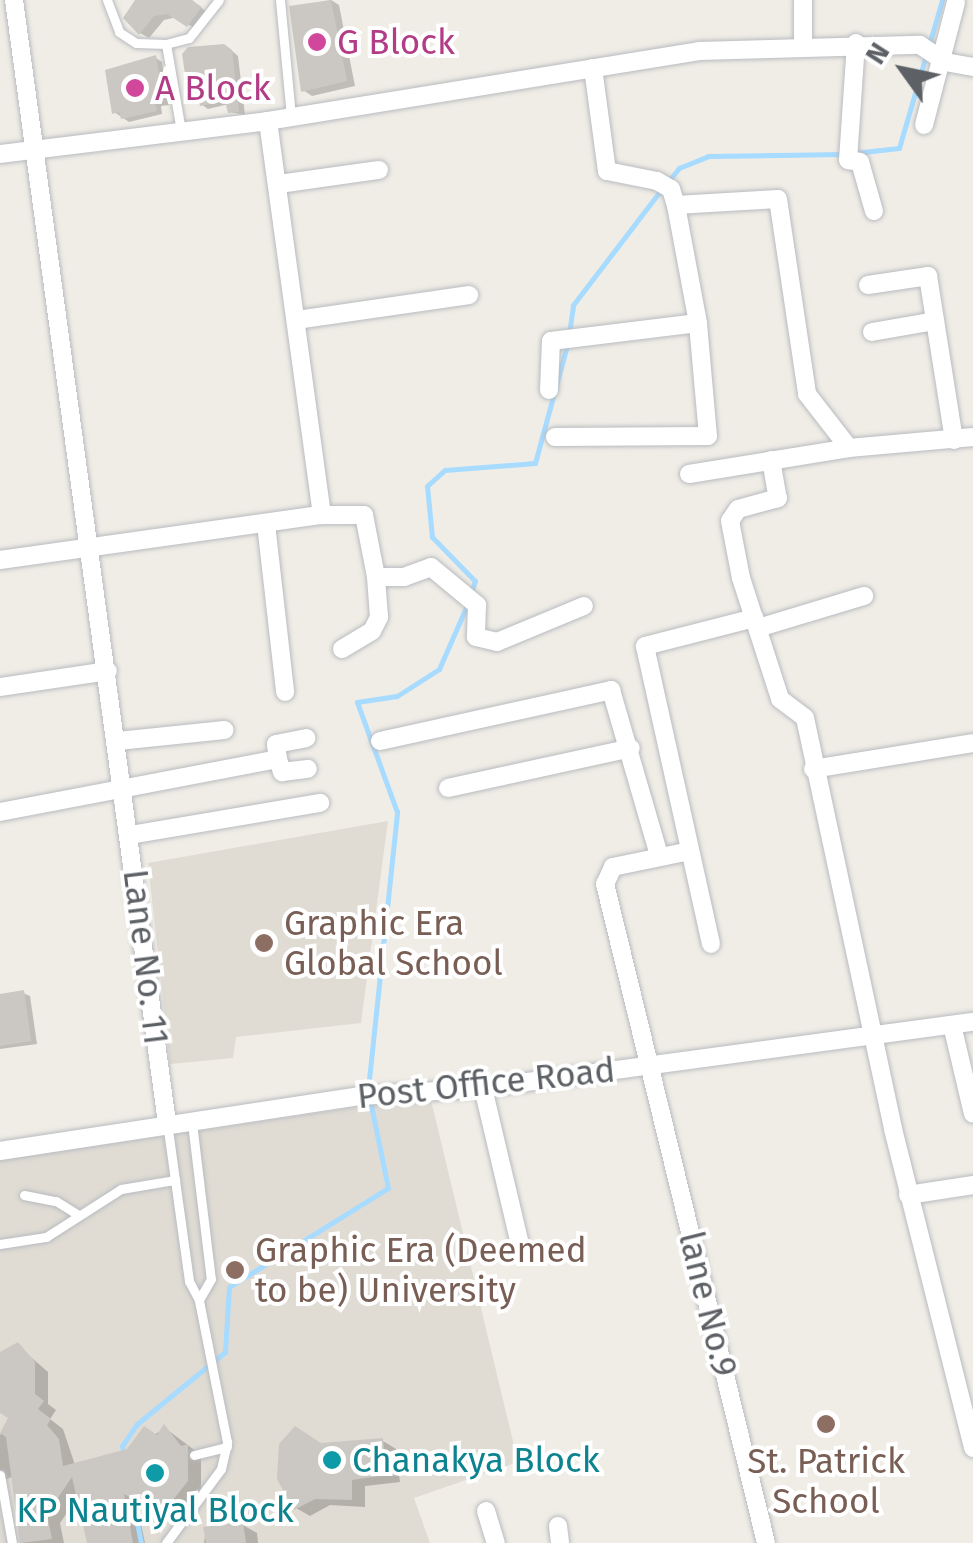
<!DOCTYPE html>
<style>
body{margin:0}
#map{position:relative;width:973px;height:1543px;overflow:hidden;background:#f0ede6;font-family:"Fira Sans",sans-serif}
div>[style]{position:absolute}
.education>*{inset:0;background:#e0dcd4}
.shadow>*{inset:0;background:#0003}
.stream>*{height:5px;margin:-2.5px;padding:0 2.5px;transform-origin:2.5px;border-radius:2.5px;background:#a7dbff}
.building>*{inset:0;background:#cbc8c3}
.roads{filter:drop-shadow(0 0 2px #b8bbc0) drop-shadow(0 0 2px #b8bbc0)}
.service>*{height:9px;margin:-4.5px;padding:0 4.5px;transform-origin:4.5px;border-radius:4.5px;background:#fff}
.minor>*{height:18px;margin:-9px;padding:0 9px;transform-origin:9px;border-radius:9px;background:#fff}
.dots>*{width:28px;height:28px;translate:-50% -50%;box-sizing:border-box;border:5px solid #fff;border-radius:50%}
span{translate:-50% -50%;white-space:nowrap;text-align:center;line-height:1.15;-webkit-text-stroke:8px #fff;paint-order:stroke}
.hotel-label{font-size:35px;color:#b23c85}
.left{translate:0 -50%;text-align:left}
.education-label{font-size:35px;color:#785e54}
.street-label{font-size:35px;color:#5d6166}
.culture-label{font-size:35px;color:#0d838f}
.north{position:absolute;left:853px;top:20px;width:100px;height:100px;-webkit-text-stroke:8px #fff;paint-order:stroke;rotate:303deg;font-size:28px;font-weight:700;line-height:40px;text-align:center;color:#5d6166}
.north::after{content:'';display:block;margin:auto;width:35px;height:45px;background:#5d6166;clip-path:polygon(50% 0,100% 100%,50% 72%,0 100%)}
</style>
<div id="map">
<div class="education">
<i style="clip-path:polygon(388px 821px,361px 1023px,236px 1037px,233px 1058px,170px 1064px,148px 863px)"></i>
<i style="clip-path:polygon(430px 1096px,518px 1462px,414px 1498px,430px 1543px,0 1543px,0 1160px)"></i>
</div>
<div class="shadow">
<i style="clip-path:polygon(137px 0,192px 0,209px 14px,197px 30px,177px 17px,164px 20px,149px 38px,140px 33px)"></i>
<i style="clip-path:polygon(331px 0,339px 5px,355px 86px,312px 96px,303px 90px,292px 8px)"></i>
<i style="clip-path:polygon(231px 50px,238px 56px,245px 115px,230px 112px,229px 104px,208px 109px,192px 98px)"></i>
<i style="clip-path:polygon(156px 58px,162px 62px,169px 105px,161px 106px,162px 114px,129px 122px,114px 112px)"></i>
<i style="clip-path:polygon(23px 993px,30px 996px,37px 1044px,0 1049px,0 996px)"></i>
<i style="clip-path:polygon(18px 1346px,48px 1372px,48px 1404px,56px 1410px,50px 1419px,63px 1429px,75px 1465px,129px 1451px,165px 1428px,201px 1455px,201px 1489px,178px 1520px,136px 1499px,145px 1543px,89px 1543px,79px 1495px,60px 1523px,64px 1543px,23px 1543px,16px 1485px,11px 1477px,0 1483px,0 1435px,17px 1410px,0 1387px,0 1357px)"></i>
<i style="clip-path:polygon(383px 1441px,396px 1449px,400px 1482px,365px 1486px,365px 1507px,330px 1505px,310px 1516px,296px 1508px,322px 1445px)"></i>
<i style="clip-path:polygon(243px 1525px,257px 1533px,258px 1543px,204px 1543px,206px 1529px)"></i>
</div>
<div class="stream">
<i style="left:854px;top:153px;width:45px;rotate:-6.3deg"></i>
<i style="left:899px;top:148px;width:154px;rotate:-73.8deg"></i>
<i style="left:668px;top:182px;width:18px;rotate:-52deg"></i>
<i style="left:679px;top:168px;width:31px;rotate:-22deg"></i>
<i style="left:708px;top:156px;width:135px;rotate:-0.8deg"></i>
<i style="left:569px;top:334px;width:29px;rotate:-82deg"></i>
<i style="left:573px;top:305px;width:145px;rotate:-52.6deg"></i>
<i style="left:471px;top:593px;width:13px;rotate:-72deg"></i>
<i style="left:475px;top:581px;width:62px;rotate:-134.3deg"></i>
<i style="left:432px;top:537px;width:51px;rotate:-95.6deg"></i>
<i style="left:427px;top:486px;width:24px;rotate:-42deg"></i>
<i style="left:445px;top:470px;width:90px;rotate:-4.4deg"></i>
<i style="left:535px;top:463px;width:122px;rotate:-74.8deg"></i>
<i style="left:368px;top:1089px;width:279px;rotate:-84deg"></i>
<i style="left:397px;top:812px;width:117px;rotate:-110deg"></i>
<i style="left:357px;top:702px;width:40px;rotate:-8.5deg"></i>
<i style="left:397px;top:696px;width:50px;rotate:-32.7deg"></i>
<i style="left:439px;top:669px;width:72px;rotate:-66.3deg"></i>
<i style="left:124px;top:1457px;width:11px;rotate:-100deg"></i>
<i style="left:122px;top:1446px;width:27px;rotate:-56deg"></i>
<i style="left:137px;top:1424px;width:114px;rotate:-39.3deg"></i>
<i style="left:225px;top:1352px;width:65px;rotate:-86.5deg"></i>
<i style="left:229px;top:1287px;width:187px;rotate:-31.9deg"></i>
<i style="left:388px;top:1188px;width:90px;rotate:-101.6deg"></i>
<i style="left:131px;top:1492px;width:52px;rotate:78.9deg"></i>
</div>
<div class="building">
<i style="clip-path:polygon(135px 0,191px 0,202px 7px,187px 27px,167px 14px,154px 16px,139px 35px,123px 18px)"></i>
<i style="clip-path:polygon(331px 0,347px 81px,301px 92px,289px 6px)"></i>
<i style="clip-path:polygon(224px 44px,232px 50px,239px 112px,228px 113px,225px 101px,200px 106px,198px 98px,189px 100px,182px 54px,188px 47px)"></i>
<i style="clip-path:polygon(156px 55px,163px 102px,155px 103px,157px 111px,121px 119px,119px 112px,112px 114px,105px 70px)"></i>
<i style="clip-path:polygon(24px 990px,31px 1041px,0 1046px,0 994px)"></i>
<i style="clip-path:polygon(18px 1342px,35px 1362px,35px 1394px,44px 1401px,38px 1409px,51px 1419px,47px 1425px,59px 1439px,63px 1466px,127px 1449px,144px 1426px,157px 1435px,164px 1424px,181px 1446px,188px 1444px,188px 1481px,162px 1514px,124px 1494px,133px 1543px,87px 1543px,72px 1477px,47px 1514px,52px 1539px,20px 1543px,6px 1437px,0 1433px,8px 1418px,0 1413px,0 1352px)"></i>
<i style="clip-path:polygon(295px 1426px,321px 1443px,383px 1438px,387px 1475px,352px 1480px,352px 1500px,315px 1499px,294px 1510px,277px 1479px,279px 1444px)"></i>
<i style="clip-path:polygon(243px 1522px,246px 1543px,206px 1543px,203px 1527px)"></i>
</div>
<div class="roads">
<div class="service">
<i style="left:107px;top:0;width:34px;rotate:69deg"></i>
<i style="left:119px;top:32px;width:20px;rotate:33deg"></i>
<i style="left:136px;top:43px;width:30px;rotate:2deg"></i>
<i style="left:166px;top:44px;width:88px;rotate:80.2deg"></i>
<i style="left:280px;top:0;width:117px;rotate:84.6deg"></i>
<i style="left:166px;top:44px;width:24px;rotate:-15deg"></i>
<i style="left:189px;top:38px;width:48px;rotate:-51.7deg"></i>
<i style="left:192px;top:1123px;width:157px;rotate:83.1deg"></i>
<i style="left:211px;top:1279px;width:24px;rotate:120deg"></i>
<i style="left:24px;top:1195px;width:33px;rotate:11deg"></i>
<i style="left:56px;top:1201px;width:25px;rotate:32deg"></i>
<i style="left:0;top:1244px;width:47px;rotate:-8.7deg"></i>
<i style="left:46px;top:1237px;width:89px;rotate:-32.6deg"></i>
<i style="left:121px;top:1189px;width:55px;rotate:-9.5deg"></i>
<i style="left:194px;top:1455px;width:34px;rotate:-14deg"></i>
<i style="left:0;top:1475px;width:69px;rotate:80deg"></i>
<i style="left:166px;top:1543px;width:92px;rotate:-53.4deg"></i>
<i style="left:221px;top:1469px;width:28px;rotate:-77deg"></i>
<i style="left:227px;top:1442px;width:145px;rotate:-101.2deg"></i>
<i style="left:199px;top:1300px;width:21px;rotate:-118deg"></i>
<i style="left:189px;top:1281px;width:160px;rotate:-97.9deg"></i>
</div>
<div class="minor">
<i style="left:14px;top:0;width:1133px;rotate:82.24deg"></i>
<i style="left:803px;top:0;width:44px;rotate:90deg"></i>
<i style="left:856px;top:43px;width:117px;rotate:93.9deg"></i>
<i style="left:848px;top:160px;width:12px;rotate:9deg"></i>
<i style="left:860px;top:162px;width:51px;rotate:74.1deg"></i>
<i style="left:593px;top:68px;width:104px;rotate:82.3deg"></i>
<i style="left:607px;top:171px;width:51px;rotate:11.3deg"></i>
<i style="left:657px;top:181px;width:16px;rotate:30deg"></i>
<i style="left:671px;top:189px;width:17px;rotate:73deg"></i>
<i style="left:268px;top:121px;width:398px;rotate:82.2deg"></i>
<i style="left:924px;top:125px;width:127px;rotate:-75.4deg"></i>
<i style="left:0;top:154px;width:270px;rotate:-7deg"></i>
<i style="left:268px;top:121px;width:437px;rotate:-9.2deg"></i>
<i style="left:699px;top:51px;width:221px;rotate:-1.6deg"></i>
<i style="left:920px;top:45px;width:30px;rotate:34deg"></i>
<i style="left:945px;top:62px;width:28px;rotate:10deg"></i>
<i style="left:279px;top:184px;width:101px;rotate:-8deg"></i>
<i style="left:868px;top:285px;width:61px;rotate:-8.5deg"></i>
<i style="left:928px;top:276px;width:166px;rotate:81deg"></i>
<i style="left:296px;top:320px;width:175px;rotate:-8.2deg"></i>
<i style="left:872px;top:332px;width:64px;rotate:-9.9deg"></i>
<i style="left:549px;top:390px;width:49px;rotate:-87.7deg"></i>
<i style="left:551px;top:341px;width:148px;rotate:-7deg"></i>
<i style="left:555px;top:437px;width:153px;rotate:-0.4deg"></i>
<i style="left:708px;top:436px;width:113px;rotate:-95.1deg"></i>
<i style="left:698px;top:323px;width:120px;rotate:-100.6deg"></i>
<i style="left:676px;top:205px;width:102px;rotate:-3.4deg"></i>
<i style="left:778px;top:199px;width:197px;rotate:81.5deg"></i>
<i style="left:807px;top:394px;width:68px;rotate:52.1deg"></i>
<i style="left:771px;top:460px;width:39px;rotate:80deg"></i>
<i style="left:778px;top:498px;width:41px;rotate:164.6deg"></i>
<i style="left:738px;top:509px;width:14px;rotate:124deg"></i>
<i style="left:730px;top:521px;width:58px;rotate:79.1deg"></i>
<i style="left:741px;top:578px;width:127px;rotate:72.1deg"></i>
<i style="left:780px;top:699px;width:31px;rotate:37deg"></i>
<i style="left:805px;top:718px;width:420px;rotate:77.9deg"></i>
<i style="left:893px;top:1129px;width:329px;rotate:75.9deg"></i>
<i style="left:689px;top:474px;width:162px;rotate:-9.2deg"></i>
<i style="left:849px;top:448px;width:124px;rotate:-5.1deg"></i>
<i style="left:266px;top:524px;width:169px;rotate:83.5deg"></i>
<i style="left:0;top:560px;width:325px;rotate:-8deg"></i>
<i style="left:322px;top:515px;width:42px"></i>
<i style="left:364px;top:515px;width:63px;rotate:79deg"></i>
<i style="left:376px;top:577px;width:28px"></i>
<i style="left:404px;top:577px;width:29px;rotate:-20deg"></i>
<i style="left:431px;top:567px;width:60px;rotate:39.6deg"></i>
<i style="left:477px;top:605px;width:32px;rotate:92deg"></i>
<i style="left:476px;top:637px;width:22px;rotate:13deg"></i>
<i style="left:497px;top:642px;width:94px;rotate:-22.5deg"></i>
<i style="left:758px;top:628px;width:111px;rotate:-16.8deg"></i>
<i style="left:342px;top:649px;width:35px;rotate:-31deg"></i>
<i style="left:372px;top:631px;width:16px;rotate:-63deg"></i>
<i style="left:379px;top:617px;width:40px;rotate:-94.3deg"></i>
<i style="left:0;top:687px;width:109px;rotate:-8.4deg"></i>
<i style="left:118px;top:741px;width:107px;rotate:-5.9deg"></i>
<i style="left:380px;top:741px;width:237px;rotate:-12.4deg"></i>
<i style="left:611px;top:690px;width:172px;rotate:73.8deg"></i>
<i style="left:278px;top:759px;width:14px;rotate:73deg"></i>
<i style="left:282px;top:772px;width:26px;rotate:-7deg"></i>
<i style="left:813px;top:769px;width:162px;rotate:-9.2deg"></i>
<i style="left:448px;top:788px;width:187px;rotate:-12.3deg"></i>
<i style="left:0;top:812px;width:283px;rotate:-10.8deg"></i>
<i style="left:278px;top:759px;width:15px;rotate:-98deg"></i>
<i style="left:276px;top:744px;width:31px;rotate:-11deg"></i>
<i style="left:130px;top:835px;width:193px;rotate:-9.6deg"></i>
<i style="left:690px;top:851px;width:79px;rotate:168.3deg"></i>
<i style="left:613px;top:867px;width:19px;rotate:115deg"></i>
<i style="left:605px;top:884px;width:678px;rotate:76.27deg"></i>
<i style="left:711px;top:944px;width:305px;rotate:-102.5deg"></i>
<i style="left:645px;top:646px;width:113px;rotate:-14.4deg"></i>
<i style="left:952px;top:1025px;width:91px;rotate:76.7deg"></i>
<i style="left:483px;top:1088px;width:161px;rotate:76.7deg"></i>
<i style="left:0;top:1151px;width:365px;rotate:-8.7deg"></i>
<i style="left:361px;top:1096px;width:122px;rotate:-3.8deg"></i>
<i style="left:483px;top:1088px;width:494px;rotate:-7.7deg"></i>
<i style="left:908px;top:1195px;width:66px;rotate:-8.7deg"></i>
<i style="left:486px;top:1511px;width:34px;rotate:73deg"></i>
<i style="left:558px;top:1526px;width:17px;rotate:83deg"></i>
</div>
</div>
<div class="dots">
<i style="left:317px;top:42px;background:#d1479c"></i>
<i style="left:135px;top:88px;background:#d1479c"></i>
<i style="left:264px;top:943px;background:#8d6e63"></i>
<i style="left:235px;top:1270px;background:#8d6e63"></i>
<i style="left:826px;top:1424px;background:#8d6e63"></i>
<i style="left:332px;top:1460px;background:#0f9aa8"></i>
<i style="left:155px;top:1473px;background:#0f9aa8"></i>
</div>
<div class="hotel-label">
<span class="left" style="left:337px;top:42px">G Block</span>
<span class="left" style="left:155px;top:88px">A Block</span>
</div>
<div class="education-label">
<span class="left" style="left:284px;top:943px">Graphic Era<br>Global School</span>
<span class="left" style="left:255px;top:1270px">Graphic Era (Deemed<br>to be) University</span>
<span style="left:826px;top:1481px">St. Patrick<br>School</span>
</div>
<div class="street-label">
<span style="left:146px;top:957px;rotate:83deg">Lane No. 11</span>
<span style="left:486px;top:1083px;rotate:-6deg">Post Office Road</span>
<span style="left:708px;top:1304px;rotate:76deg">lane No.9</span>
</div>
<div class="culture-label">
<span class="left" style="left:352px;top:1460px">Chanakya Block</span>
<span style="left:155px;top:1510px">KP Nautiyal Block</span>
</div>
<div class="north">N</div>
</div>
